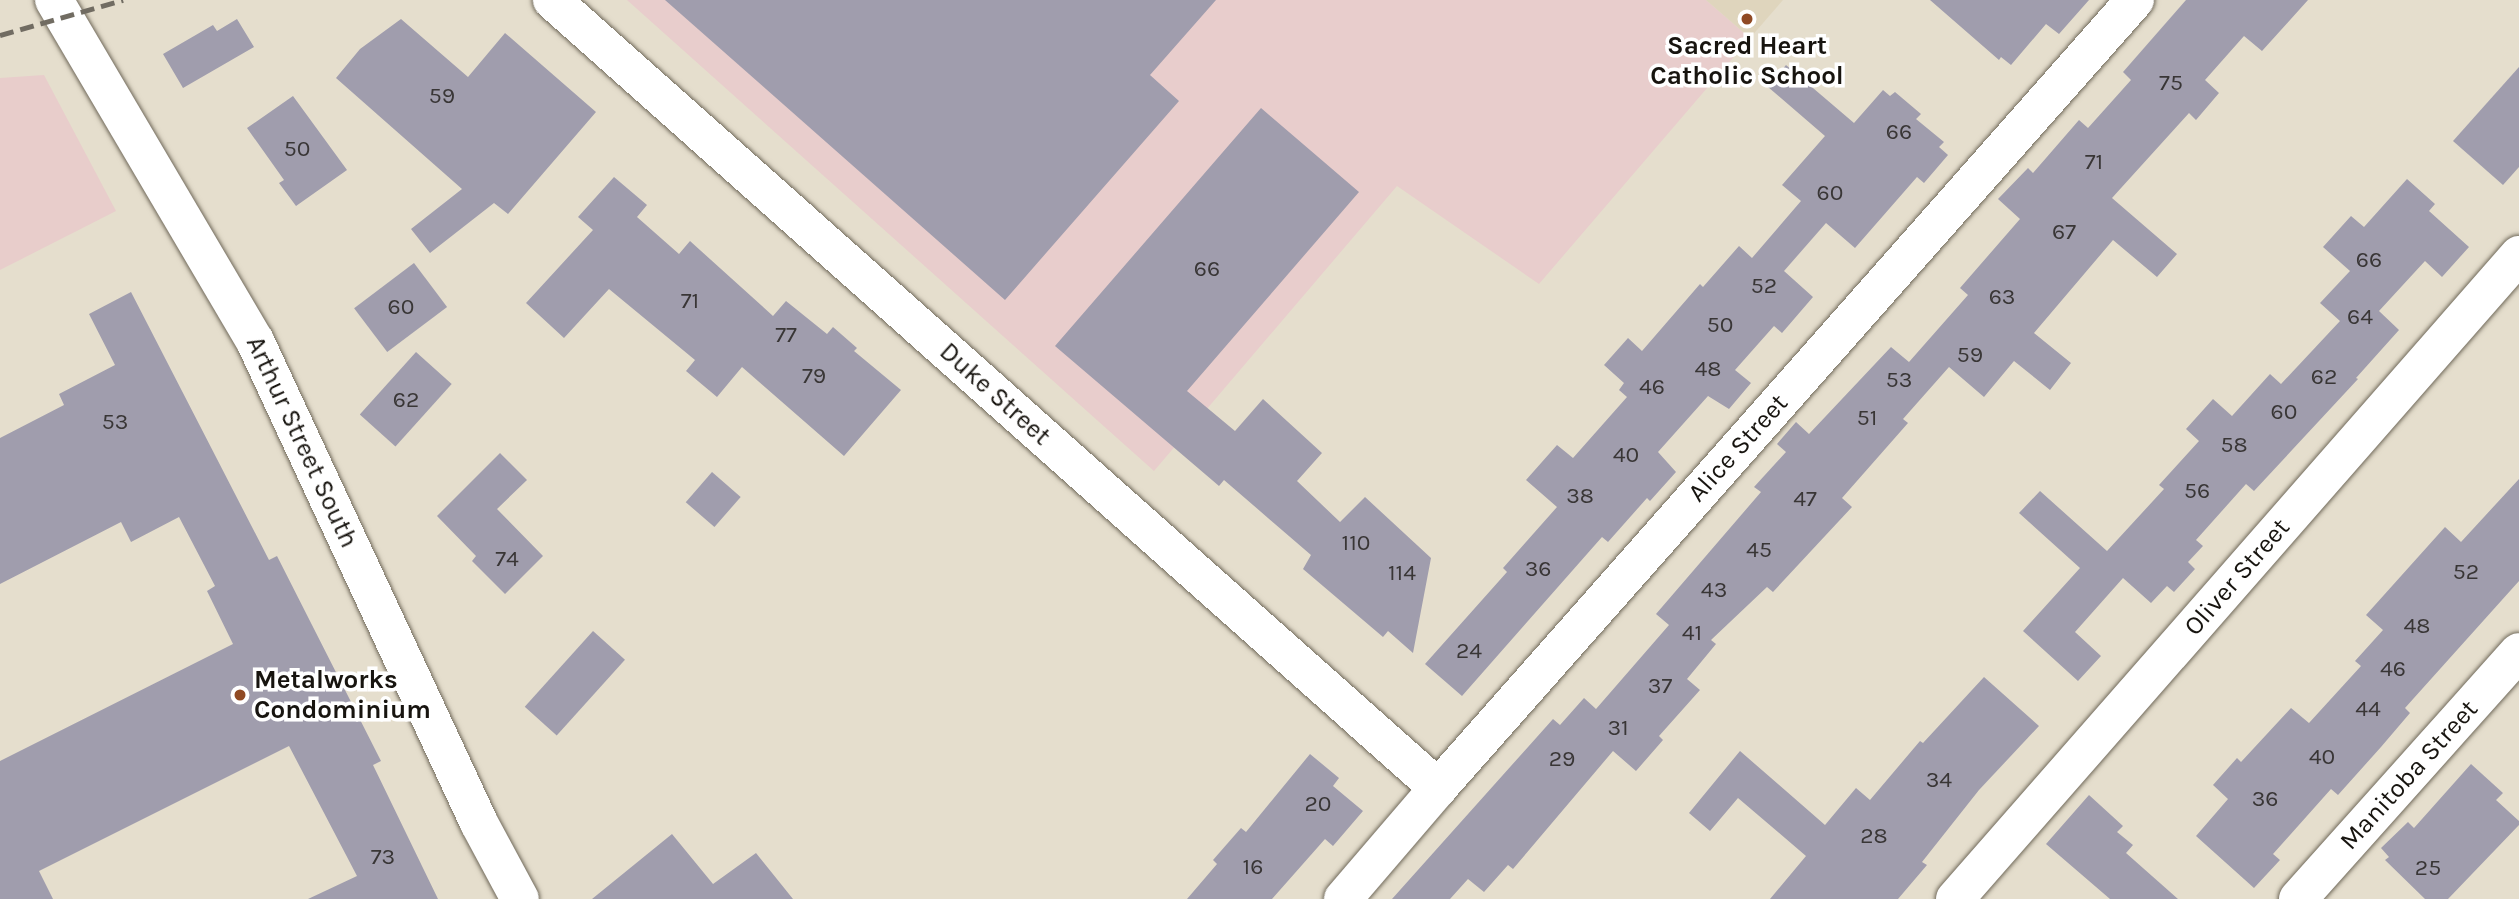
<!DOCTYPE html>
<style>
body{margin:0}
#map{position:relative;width:2519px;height:899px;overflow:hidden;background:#e5decd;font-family:Karla,sans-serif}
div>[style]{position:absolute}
.commercial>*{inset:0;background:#e8cdcb}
.industrial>*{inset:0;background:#e8cdcc}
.built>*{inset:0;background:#dfd5bd}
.building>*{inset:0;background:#a09dad;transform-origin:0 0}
.roads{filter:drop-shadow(0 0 2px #70695a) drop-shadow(0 0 2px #70695a)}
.street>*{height:38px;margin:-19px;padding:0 19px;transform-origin:19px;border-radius:19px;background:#fff}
.rail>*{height:5px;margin-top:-2.5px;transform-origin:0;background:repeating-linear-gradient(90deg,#716c62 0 14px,transparent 0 21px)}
.dots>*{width:19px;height:19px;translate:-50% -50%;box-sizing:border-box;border:4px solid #fff;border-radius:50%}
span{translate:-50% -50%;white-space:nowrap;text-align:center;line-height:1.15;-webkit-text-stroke:7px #fff;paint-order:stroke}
.number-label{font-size:23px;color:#393636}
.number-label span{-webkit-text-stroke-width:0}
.poi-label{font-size:26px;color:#17140f;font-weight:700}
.left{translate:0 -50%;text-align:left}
.street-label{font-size:26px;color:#17140f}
</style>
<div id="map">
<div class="commercial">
<i style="clip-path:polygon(44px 75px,116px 211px,0 270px,0 78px)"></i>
</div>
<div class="industrial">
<i style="clip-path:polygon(627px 0,1706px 0,1750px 38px,1539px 284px,1397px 186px,1154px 471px)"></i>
</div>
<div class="built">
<i style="clip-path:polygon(1706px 0,1783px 0,1750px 38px)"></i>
</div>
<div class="building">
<i style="clip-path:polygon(665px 0,1216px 0,1150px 75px,1179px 101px,1005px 300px)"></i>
<i style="clip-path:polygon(1930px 0,2089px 0,2059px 34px,2046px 24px,2011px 65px,2001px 57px,1999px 60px)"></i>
<i style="clip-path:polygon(2186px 0,2308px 0,2262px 51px,2244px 36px,2205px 80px,2219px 93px,2196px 120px,2189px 113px,2112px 198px,2177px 254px,2157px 277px,2113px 240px,2034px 333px,2071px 363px,2050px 390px,2014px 361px,1984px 397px,1949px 367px,1903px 419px,1908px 423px,1842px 498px,1852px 507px,1773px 592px,1767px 587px,1711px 640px,1716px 644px,1687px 679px,1700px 690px,1659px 736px,1663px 740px,1636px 771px,1613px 751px,1513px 869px,1508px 865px,1484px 892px,1468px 879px,1450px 899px,1392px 899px,1553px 719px,1560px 725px,1584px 698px,1596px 709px,1669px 625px,1656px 614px,1761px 492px,1754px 487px,1786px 452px,1777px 444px,1796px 422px,1809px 434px,1891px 347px,1909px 362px,1968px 295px,1960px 288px,2020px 219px,1998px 199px,2028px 168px,2033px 173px,2079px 120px,2088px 128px,2131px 80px,2123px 72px)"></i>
<i style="clip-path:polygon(237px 19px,254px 47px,183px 88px,163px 54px,213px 25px,217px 31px)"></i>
<i style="clip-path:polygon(401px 19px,468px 77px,505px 33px,596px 112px,508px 214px,494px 203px,430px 253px,411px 229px,462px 189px,336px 78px,360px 49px)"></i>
<i style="clip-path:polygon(1786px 65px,1854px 123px,1883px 90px,1890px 96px,1895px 92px,1921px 114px,1916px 119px,1944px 142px,1939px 147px,1948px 155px,1924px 183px,1917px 177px,1855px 248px,1826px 223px,1784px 271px,1813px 297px,1782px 333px,1774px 326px,1735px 370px,1751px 383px,1729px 409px,1708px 396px,1658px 452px,1676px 472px,1650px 501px,1647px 498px,1608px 542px,1602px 537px,1462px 696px,1425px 664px,1507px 572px,1503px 568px,1557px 507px,1526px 480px,1557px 445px,1573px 458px,1627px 397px,1619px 390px,1624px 383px,1604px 365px,1628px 338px,1642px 351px,1700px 284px,1703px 287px,1739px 246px,1752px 258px,1801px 201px,1782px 185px,1825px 136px,1768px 87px)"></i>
<i style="clip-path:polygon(2519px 67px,2519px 167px,2503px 185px,2453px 141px)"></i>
<i style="clip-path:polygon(293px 96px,347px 170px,296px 206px,279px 183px,284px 180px,247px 128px)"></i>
<i style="clip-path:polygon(1261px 108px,1359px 192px,1187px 391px,1235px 431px,1263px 399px,1322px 453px,1297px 481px,1340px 522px,1365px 497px,1431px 558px,1413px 653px,1388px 631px,1383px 637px,1303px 569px,1311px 555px,1224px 480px,1219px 486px,1055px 346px)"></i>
<i style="clip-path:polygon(614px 177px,647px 205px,637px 217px,679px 254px,690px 241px,773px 316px,786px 301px,827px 334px,833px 327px,857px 348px,854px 351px,901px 390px,844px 456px,742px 367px,717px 397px,686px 371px,695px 360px,609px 289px,564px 338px,526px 303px,593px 230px,578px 217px)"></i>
<i style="clip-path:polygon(2407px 179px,2435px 204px,2429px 211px,2469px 247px,2442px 277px,2425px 261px,2379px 311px,2399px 330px,2356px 378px,2358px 379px,2254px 491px,2246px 484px,2196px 540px,2203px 546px,2188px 562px,2195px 569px,2174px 592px,2167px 586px,2151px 603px,2123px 578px,2075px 632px,2101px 656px,2078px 681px,2023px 631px,2080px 568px,2019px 513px,2040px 491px,2107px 551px,2164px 489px,2159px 485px,2199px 441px,2186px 429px,2213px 399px,2232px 416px,2270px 374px,2281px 384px,2340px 321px,2320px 303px,2350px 271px,2323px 247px,2351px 216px,2364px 227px)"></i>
<i style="left:414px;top:263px;width:55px;height:75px;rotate:53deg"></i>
<i style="clip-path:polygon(131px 292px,269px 560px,277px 556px,381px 761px,373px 765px,438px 899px,308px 899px,357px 876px,289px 746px,39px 871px,53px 899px,0 899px,0 761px,233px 644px,207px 591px,215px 586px,179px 517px,131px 542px,121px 522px,0 584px,0 438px,64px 405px,59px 394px,115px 365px,89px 314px)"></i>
<i style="left:416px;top:352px;width:48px;height:84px;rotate:42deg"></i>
<i style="clip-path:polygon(500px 453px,527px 480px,497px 509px,543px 556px,505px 594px,472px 561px,476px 556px,437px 516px)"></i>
<i style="left:712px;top:472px;width:38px;height:40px;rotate:41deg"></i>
<i style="clip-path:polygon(2519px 479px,2519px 581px,2405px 708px,2410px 713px,2381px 747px,2338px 795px,2331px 789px,2273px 854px,2280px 860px,2254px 888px,2196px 836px,2228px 799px,2213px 785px,2237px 758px,2241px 762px,2291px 708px,2309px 723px,2361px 666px,2355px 661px,2383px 630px,2366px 615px,2445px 527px,2461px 542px)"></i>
<i style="left:593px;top:631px;width:43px;height:102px;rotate:42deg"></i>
<i style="clip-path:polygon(1984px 677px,2039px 726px,1979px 790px,1922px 862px,1927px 865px,1898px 899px,1770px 899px,1806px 856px,1738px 798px,1710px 831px,1689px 813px,1740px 751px,1825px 825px,1856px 788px,1870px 800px,1920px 741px,1923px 743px)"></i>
<i style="clip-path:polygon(1310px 754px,1339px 778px,1333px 786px,1363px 811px,1333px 846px,1325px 839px,1272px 899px,1187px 899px,1217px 864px,1213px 860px,1241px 828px,1246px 832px)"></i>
<i style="clip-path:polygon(2471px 764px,2503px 793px,2496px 800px,2519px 821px,2519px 825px,2448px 899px,2425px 899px,2385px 860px,2389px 857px,2381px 848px,2408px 822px,2414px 828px)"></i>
<i style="clip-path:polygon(2089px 795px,2123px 826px,2117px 832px,2133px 845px,2126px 853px,2178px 899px,2110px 899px,2046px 844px)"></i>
<i style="clip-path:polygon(672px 834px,713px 884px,756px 853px,793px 899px,592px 899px)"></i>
</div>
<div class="roads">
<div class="street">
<i style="left:54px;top:0;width:396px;rotate:59.5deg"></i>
<i style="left:255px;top:341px;width:532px;rotate:65.07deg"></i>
<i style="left:479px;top:823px;width:86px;rotate:61.7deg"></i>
<i style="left:552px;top:0;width:1186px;rotate:41.65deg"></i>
<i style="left:1343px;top:899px;width:146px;rotate:-49.4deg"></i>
<i style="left:1438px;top:788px;width:1052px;rotate:-48.51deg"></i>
<i style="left:1955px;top:899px;width:856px;rotate:-48.79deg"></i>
<i style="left:2298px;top:899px;width:331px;rotate:-48.2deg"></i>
</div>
</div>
<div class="rail">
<i style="left:0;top:35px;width:128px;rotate:-15.9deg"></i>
</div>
<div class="dots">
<i style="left:1747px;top:19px;background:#904a24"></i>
<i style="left:240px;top:695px;background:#904a24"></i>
</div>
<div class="number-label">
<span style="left:2171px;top:83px">75</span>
<span style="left:442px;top:96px">59</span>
<span style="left:1899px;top:132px">66</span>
<span style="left:297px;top:149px">50</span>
<span style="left:2094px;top:162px">71</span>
<span style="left:1830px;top:193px">60</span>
<span style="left:2064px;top:232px">67</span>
<span style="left:2369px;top:260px">66</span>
<span style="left:1207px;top:269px">66</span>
<span style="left:1764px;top:286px">52</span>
<span style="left:2002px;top:297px">63</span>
<span style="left:690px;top:301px">71</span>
<span style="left:401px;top:307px">60</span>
<span style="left:2360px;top:317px">64</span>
<span style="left:1720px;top:325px">50</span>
<span style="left:786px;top:335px">77</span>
<span style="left:1970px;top:355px">59</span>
<span style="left:1708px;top:369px">48</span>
<span style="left:814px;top:376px">79</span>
<span style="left:2324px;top:377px">62</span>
<span style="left:1899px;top:380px">53</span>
<span style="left:1652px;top:387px">46</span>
<span style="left:406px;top:400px">62</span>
<span style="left:2284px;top:412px">60</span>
<span style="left:1867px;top:418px">51</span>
<span style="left:115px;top:422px">53</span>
<span style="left:2234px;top:445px">58</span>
<span style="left:1626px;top:455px">40</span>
<span style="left:2197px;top:491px">56</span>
<span style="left:1580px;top:496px">38</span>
<span style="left:1805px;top:499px">47</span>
<span style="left:1356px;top:543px">110</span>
<span style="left:1759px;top:550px">45</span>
<span style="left:507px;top:559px">74</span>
<span style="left:1538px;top:569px">36</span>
<span style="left:2466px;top:572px">52</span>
<span style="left:1402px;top:573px">114</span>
<span style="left:1714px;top:590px">43</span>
<span style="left:2417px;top:626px">48</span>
<span style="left:1692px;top:633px">41</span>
<span style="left:1469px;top:651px">24</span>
<span style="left:2393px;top:669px">46</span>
<span style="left:1660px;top:686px">37</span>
<span style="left:2368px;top:709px">44</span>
<span style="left:1618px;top:728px">31</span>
<span style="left:2322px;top:757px">40</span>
<span style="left:1562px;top:759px">29</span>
<span style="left:1939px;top:780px">34</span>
<span style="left:2265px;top:799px">36</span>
<span style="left:1318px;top:804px">20</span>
<span style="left:1874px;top:836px">28</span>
<span style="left:383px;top:857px">73</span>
<span style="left:1253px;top:867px">16</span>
<span style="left:2428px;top:868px">25</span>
</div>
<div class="poi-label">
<span style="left:1747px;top:61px">Sacred Heart<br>Catholic School</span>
<span class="left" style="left:254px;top:695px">Metalworks<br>Condominium</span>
</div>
<div class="street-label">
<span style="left:995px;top:394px;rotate:42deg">Duke Street</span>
<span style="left:302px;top:442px;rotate:65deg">Arthur Street South</span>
<span style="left:1738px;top:448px;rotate:-48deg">Alice Street</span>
<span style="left:2237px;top:577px;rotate:-49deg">Oliver Street</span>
<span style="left:2409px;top:775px;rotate:-48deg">Manitoba Street</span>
</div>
</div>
